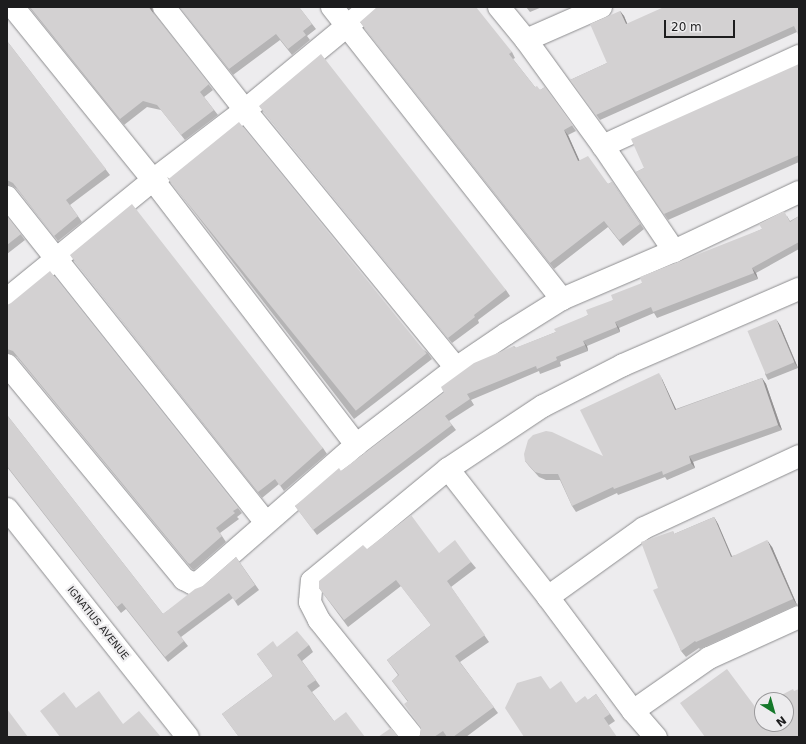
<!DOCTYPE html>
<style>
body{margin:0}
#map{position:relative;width:806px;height:744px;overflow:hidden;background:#edecee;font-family:"DejaVu Sans",sans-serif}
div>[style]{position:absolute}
.roads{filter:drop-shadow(0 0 1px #8d8d8f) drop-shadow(0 0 1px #8d8d8f)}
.minor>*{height:22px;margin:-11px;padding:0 11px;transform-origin:11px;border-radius:11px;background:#fff}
.wall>*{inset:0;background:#b5b4b5}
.shaded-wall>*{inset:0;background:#949293}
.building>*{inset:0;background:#d3d1d2;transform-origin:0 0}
span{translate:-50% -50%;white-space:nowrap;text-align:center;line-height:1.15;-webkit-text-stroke:4px #edecee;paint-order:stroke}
.street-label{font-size:10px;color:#1d1d1e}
.frame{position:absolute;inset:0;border:8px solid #1d1d1e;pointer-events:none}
.north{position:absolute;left:754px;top:692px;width:40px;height:40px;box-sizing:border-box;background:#edecee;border:1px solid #9a999b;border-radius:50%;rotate:143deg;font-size:11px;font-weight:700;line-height:16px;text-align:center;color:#1d1d1e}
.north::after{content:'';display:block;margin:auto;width:14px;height:18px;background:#15782a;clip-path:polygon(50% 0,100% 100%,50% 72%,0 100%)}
.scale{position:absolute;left:664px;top:20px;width:71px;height:18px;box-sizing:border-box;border:2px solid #1d1d1e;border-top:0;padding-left:5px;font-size:12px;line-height:14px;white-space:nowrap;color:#1d1d1e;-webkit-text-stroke:3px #edecee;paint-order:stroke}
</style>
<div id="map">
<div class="roads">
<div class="minor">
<i style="left:13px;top:7px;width:223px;rotate:51deg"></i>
<i style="left:153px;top:180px;width:334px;rotate:52.5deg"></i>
<i style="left:164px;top:7px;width:131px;rotate:51.8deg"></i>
<i style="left:245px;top:110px;width:333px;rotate:50.7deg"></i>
<i style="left:332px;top:7px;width:372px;rotate:51.8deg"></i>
<i style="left:499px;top:7px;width:43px;rotate:50.7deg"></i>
<i style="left:526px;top:40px;width:131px;rotate:54deg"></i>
<i style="left:603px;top:146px;width:127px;rotate:55.9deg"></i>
<i style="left:526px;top:40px;width:82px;rotate:-23.7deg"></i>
<i style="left:603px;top:146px;width:216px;rotate:-24.7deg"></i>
<i style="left:7px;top:197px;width:416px;rotate:51.5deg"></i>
<i style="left:7px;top:299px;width:188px;rotate:-39.2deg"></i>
<i style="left:153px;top:180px;width:116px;rotate:-37.3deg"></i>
<i style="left:245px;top:110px;width:162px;rotate:-39.5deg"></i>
<i style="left:7px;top:365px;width:278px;rotate:50.4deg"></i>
<i style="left:184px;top:579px;width:9px;rotate:27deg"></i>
<i style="left:192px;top:583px;width:7px;rotate:-8deg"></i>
<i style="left:199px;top:582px;width:208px;rotate:-41.1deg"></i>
<i style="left:356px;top:445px;width:126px;rotate:-37.6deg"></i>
<i style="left:456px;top:368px;width:60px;rotate:-34.2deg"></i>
<i style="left:506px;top:334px;width:66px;rotate:-32deg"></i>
<i style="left:562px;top:299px;width:122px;rotate:-23.2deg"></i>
<i style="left:674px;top:251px;width:138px;rotate:-25.3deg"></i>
<i style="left:448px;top:469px;width:162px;rotate:52deg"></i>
<i style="left:548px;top:597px;width:142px;rotate:53.3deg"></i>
<i style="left:633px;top:711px;width:35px;rotate:49deg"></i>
<i style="left:7px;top:509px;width:291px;rotate:51.6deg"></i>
<i style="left:548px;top:597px;width:118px;rotate:-35.7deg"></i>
<i style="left:644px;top:528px;width:171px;rotate:-24.9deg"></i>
<i style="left:633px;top:711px;width:93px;rotate:-34.9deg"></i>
<i style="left:709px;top:658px;width:99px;rotate:-24.5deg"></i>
<i style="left:413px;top:737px;width:150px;rotate:-128.8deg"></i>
<i style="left:319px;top:620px;width:20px;rotate:-117deg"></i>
<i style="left:310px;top:602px;width:21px;rotate:-85deg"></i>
<i style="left:312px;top:581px;width:176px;rotate:-39.5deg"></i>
<i style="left:448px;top:469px;width:114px;rotate:-33.6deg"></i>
<i style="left:543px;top:406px;width:90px;rotate:-27.1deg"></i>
<i style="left:623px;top:365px;width:192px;rotate:-23.4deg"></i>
</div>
</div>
<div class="wall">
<i style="clip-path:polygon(29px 7px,152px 7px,152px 8px,154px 13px,213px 90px,204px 97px,218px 115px,185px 140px,161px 110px,147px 107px,124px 125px)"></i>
<i style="clip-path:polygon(180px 7px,299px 7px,316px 29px,307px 36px,310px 40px,292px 55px,280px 40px,233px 75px)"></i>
<i style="clip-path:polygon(526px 7px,542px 7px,530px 12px)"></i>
<i style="clip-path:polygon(799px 7px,797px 32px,600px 120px,570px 80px,607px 63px,620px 11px,624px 16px,627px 24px)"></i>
<i style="clip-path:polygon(360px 22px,512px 52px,515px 58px,513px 59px,535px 87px,540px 90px,545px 87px,576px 131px,568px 135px,579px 160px,608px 184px,612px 182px,644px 229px,623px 246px,608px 227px,554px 269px)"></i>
<i style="clip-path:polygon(7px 41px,110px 175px,70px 205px,82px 222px,58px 241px,17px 189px,12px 186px,7px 185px)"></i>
<i style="clip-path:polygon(799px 64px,799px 162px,668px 220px,636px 172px,644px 168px)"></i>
<i style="clip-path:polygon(259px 106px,506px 290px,510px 296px,478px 320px,479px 323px,452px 343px)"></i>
<i style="clip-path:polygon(167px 177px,428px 353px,432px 359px,354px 419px)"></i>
<i style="clip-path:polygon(7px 216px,25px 240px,7px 254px)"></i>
<i style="clip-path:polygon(787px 216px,790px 221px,799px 216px,799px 249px,756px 273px,758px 279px,657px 318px,654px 313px,619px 328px,620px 332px,587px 346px,588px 351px,560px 362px,561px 366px,540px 374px,539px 371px,471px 400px,474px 405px,449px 421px,456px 430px,317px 535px,295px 506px,341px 471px,514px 346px,516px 348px,556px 332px,588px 315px,642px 283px,762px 229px)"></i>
<i style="clip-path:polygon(70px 255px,323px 448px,327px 454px,284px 491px,279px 484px,262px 498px)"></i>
<i style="clip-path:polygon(7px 305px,238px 508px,242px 513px,237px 517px,239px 519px,220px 533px,226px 542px,194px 570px,192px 569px,17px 357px,7px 353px)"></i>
<i style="clip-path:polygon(780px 325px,798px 368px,768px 380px,765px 374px)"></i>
<i style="clip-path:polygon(762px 378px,766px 384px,782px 430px,693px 462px,695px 468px,667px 480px,665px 477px,618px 495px,617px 493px,576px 512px,572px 506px,560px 480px,546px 480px,539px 477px,529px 466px,525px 461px,603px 456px,662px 379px,676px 409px)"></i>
<i style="clip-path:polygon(7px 415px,163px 614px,203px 586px,236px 557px,259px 590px,238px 606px,233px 598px,181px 637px,188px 646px,168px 662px,126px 609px,121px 613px,7px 467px)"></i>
<i style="clip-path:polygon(714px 517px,718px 524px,732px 556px,772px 547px,797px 605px,700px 649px,699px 648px,686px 657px,681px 651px,658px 588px,673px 531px,674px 534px)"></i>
<i style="clip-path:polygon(367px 549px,439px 553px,471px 562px,476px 568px,451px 587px,489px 642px,460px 662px,498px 713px,466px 737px,419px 737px,420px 735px,421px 728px,408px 702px,392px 681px,398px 675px,387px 660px,431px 625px,401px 586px,348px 627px,319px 588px)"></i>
<i style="clip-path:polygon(309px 645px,313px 652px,302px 661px,320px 686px,312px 692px,334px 721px,365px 737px,239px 737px,222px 714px,273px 676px,257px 654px,277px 647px)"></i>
<i style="clip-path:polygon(550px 689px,576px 703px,588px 700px,596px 694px,615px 721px,609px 725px,524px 737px)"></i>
</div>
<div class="shaded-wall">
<i style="clip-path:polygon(149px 7px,152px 7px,152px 8px,154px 15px)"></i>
<i style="clip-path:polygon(620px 11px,624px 16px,630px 30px,626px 24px)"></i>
<i style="clip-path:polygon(564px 130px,568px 135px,582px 166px,578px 161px)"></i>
<i style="clip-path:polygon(752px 268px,756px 273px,758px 279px,754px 273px)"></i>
<i style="clip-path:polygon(776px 319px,780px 325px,798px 368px,794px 362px)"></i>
<i style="clip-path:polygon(615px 322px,619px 328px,620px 332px,617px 327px)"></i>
<i style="clip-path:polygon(583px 341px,587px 346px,588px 351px)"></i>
<i style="clip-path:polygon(659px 373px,662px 379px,679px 416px,675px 410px)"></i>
<i style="clip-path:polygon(762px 378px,766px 384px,782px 430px,778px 425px)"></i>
<i style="clip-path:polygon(689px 456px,693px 462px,695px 468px,691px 463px)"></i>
<i style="clip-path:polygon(714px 517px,718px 524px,735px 564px,731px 557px)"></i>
<i style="clip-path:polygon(767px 540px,772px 547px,797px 605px,793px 599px)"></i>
</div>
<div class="building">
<i style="clip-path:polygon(30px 7px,149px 7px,150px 9px,209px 84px,200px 92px,214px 110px,181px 135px,157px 105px,143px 101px,120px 119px)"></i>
<i style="clip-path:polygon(180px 7px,299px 7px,312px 24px,303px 31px,306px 35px,288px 49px,276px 34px,229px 69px)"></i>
<i style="clip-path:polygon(377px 7px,476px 7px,512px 52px,509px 54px,535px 87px,537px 86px,540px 90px,545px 87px,573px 125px,564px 130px,578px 161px,588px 156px,608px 184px,612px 182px,640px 224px,619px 240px,604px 221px,550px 263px,360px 22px)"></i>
<i style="clip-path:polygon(664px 7px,799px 7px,799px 37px,794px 26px,596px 115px,570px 80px,607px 63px,590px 24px,620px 11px,626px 24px)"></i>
<i style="clip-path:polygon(7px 41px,106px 169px,66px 200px,78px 216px,54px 236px,13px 183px,7px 180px)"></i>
<i style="clip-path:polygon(321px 54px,506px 290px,474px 315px,475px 317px,448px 338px,259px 106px)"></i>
<i style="clip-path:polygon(799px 64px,799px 155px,664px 214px,636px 172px,644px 168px,631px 139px)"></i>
<i style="left:239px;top:122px;width:298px;height:91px;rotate:51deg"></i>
<i style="clip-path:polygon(132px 204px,323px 448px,280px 486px,275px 479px,258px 492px,70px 255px)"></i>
<i style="clip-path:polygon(784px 211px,790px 222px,799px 216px,799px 242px,752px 268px,754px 273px,653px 312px,651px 307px,615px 322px,617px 327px,583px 341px,585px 345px,556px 357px,557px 360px,537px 369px,536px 366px,467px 394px,470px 399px,445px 416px,452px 425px,313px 530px,295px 506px,339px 468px,341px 471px,444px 393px,441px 387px,474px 363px,514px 346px,515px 348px,556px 332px,554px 329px,588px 315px,586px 310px,613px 300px,611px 295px,642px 283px,640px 277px,762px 229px,759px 224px)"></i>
<i style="clip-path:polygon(7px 216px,21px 234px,7px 245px)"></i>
<i style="clip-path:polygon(50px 271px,238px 508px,233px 511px,235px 513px,216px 528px,222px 536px,190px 564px,188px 563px,13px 351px,7px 349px,7px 305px,11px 303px)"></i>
<i style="left:776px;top:319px;width:47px;height:31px;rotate:67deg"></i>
<i style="clip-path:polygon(659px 373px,675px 410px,762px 378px,778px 425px,689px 456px,691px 463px,663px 475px,662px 471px,614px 489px,613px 487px,572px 506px,558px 474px,542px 474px,535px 472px,525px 461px,524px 454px,528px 440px,533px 435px,546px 431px,552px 432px,603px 456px,580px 410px)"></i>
<i style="clip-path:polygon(7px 415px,163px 614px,195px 589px,203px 586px,236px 557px,255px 585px,235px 601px,229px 593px,177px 632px,184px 641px,165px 657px,122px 603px,117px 607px,7px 466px)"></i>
<i style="clip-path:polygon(411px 515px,439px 553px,455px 540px,471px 562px,447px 581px,485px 635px,455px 656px,494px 707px,453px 737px,447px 737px,443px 731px,434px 737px,419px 737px,420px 735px,421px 728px,404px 704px,408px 701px,392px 681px,399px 675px,387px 660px,431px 625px,396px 580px,344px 620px,319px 588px,319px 581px,363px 545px,367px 549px)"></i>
<i style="clip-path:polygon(714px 517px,731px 557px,767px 540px,793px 599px,696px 642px,695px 641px,681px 651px,653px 590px,658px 588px,641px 542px,673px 531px,674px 534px)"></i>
<i style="clip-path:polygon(297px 631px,309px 645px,297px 655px,316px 680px,307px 686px,334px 721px,346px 712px,365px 737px,239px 737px,222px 714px,273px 676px,257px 654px,273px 641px,277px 647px)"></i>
<i style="clip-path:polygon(727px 669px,756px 708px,762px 705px,762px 724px,786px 724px,786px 700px,772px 700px,793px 689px,794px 691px,799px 689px,799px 737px,705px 737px,680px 703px)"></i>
<i style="clip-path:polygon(541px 676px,550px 689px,561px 681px,576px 703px,585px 696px,588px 700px,596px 694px,610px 714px,604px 718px,617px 737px,524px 737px,505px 708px,517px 683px)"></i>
<i style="clip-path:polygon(99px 691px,123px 724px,139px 711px,161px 737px,60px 737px,40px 711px,64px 692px,76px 708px)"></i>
<i style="clip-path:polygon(7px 709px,28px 737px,7px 737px)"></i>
<i style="clip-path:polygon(391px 728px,399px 737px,378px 737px)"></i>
</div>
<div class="street-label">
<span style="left:98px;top:623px;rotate:51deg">IGNATIUS AVENUE</span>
</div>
<div class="frame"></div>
<div class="north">N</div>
<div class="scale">20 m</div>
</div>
